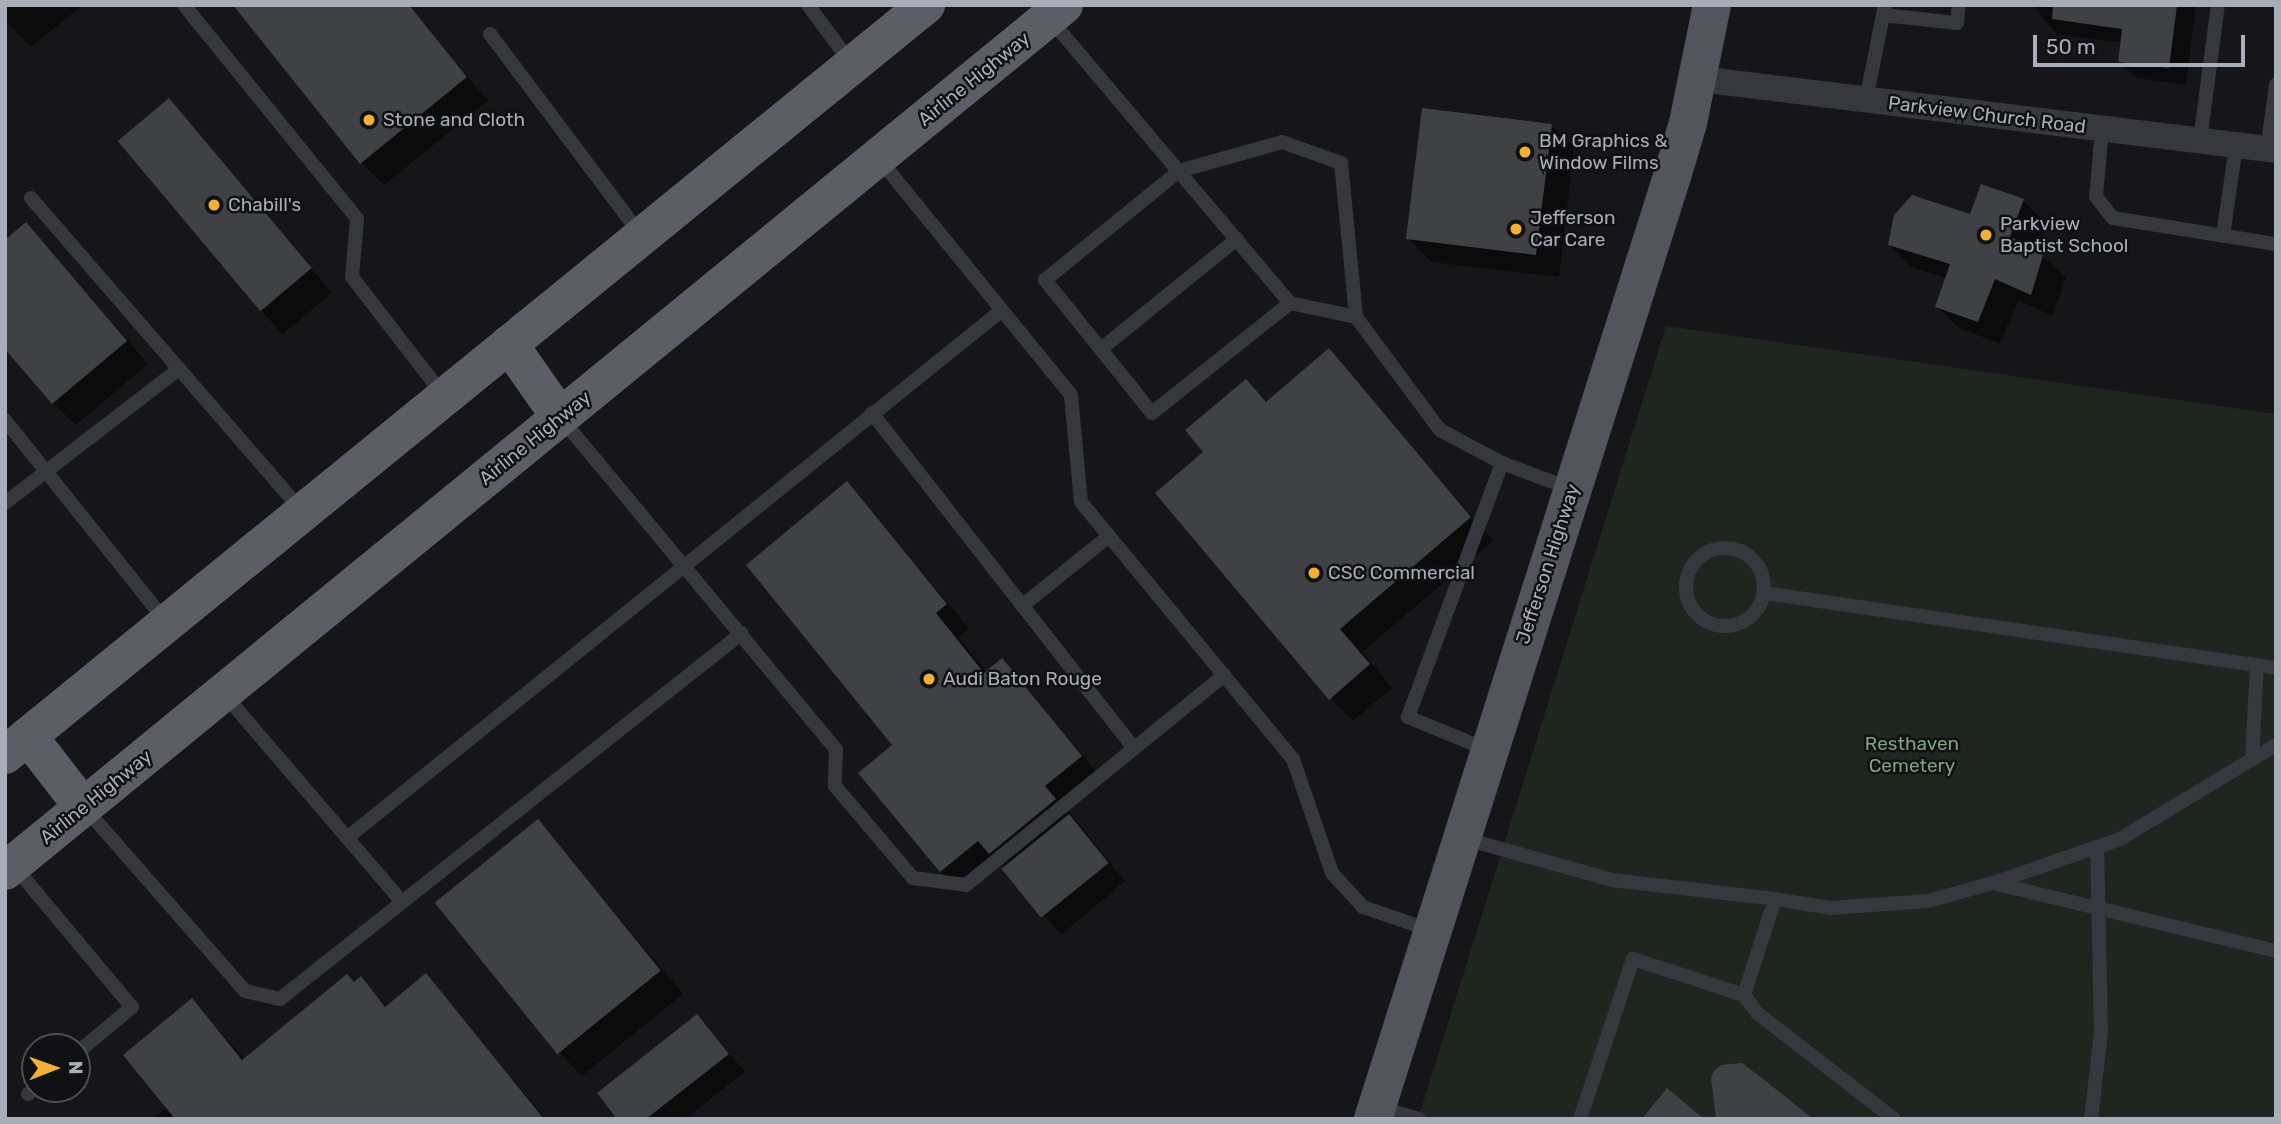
<!DOCTYPE html>
<style>
body{margin:0}
#map{position:relative;width:2281px;height:1124px;overflow:hidden;background:#161618;font-family:Rubik,sans-serif}
div>[style]{position:absolute}
.green>*{inset:0;background:#1e261f}
.shadow>*{inset:0;background:#0007}
.building>*{inset:0;background:#404145;transform-origin:0 0}
.service>*{height:14px;margin:-7px;padding:0 7px;transform-origin:7px;border-radius:7px;background:#37383d}
.service>.ring{margin:-7px;padding:0;box-sizing:content-box;background:none;border:14px solid #37383d;border-radius:50%}
.minor>*{height:26px;margin:-13px;padding:0 13px;transform-origin:13px;border-radius:13px;background:#37383d}
.primary>*{height:38px;margin:-19px;padding:0 19px;transform-origin:19px;border-radius:19px;background:#53555c}
.trunk>*{height:38px;margin:-19px;padding:0 19px;transform-origin:19px;border-radius:19px;background:#5b5e65}
.dots>*{width:19px;height:19px;translate:-50% -50%;box-sizing:border-box;border:4px solid #111113;border-radius:50%}
span{translate:-50% -50%;white-space:nowrap;text-align:center;line-height:1.15;-webkit-text-stroke:5px #111113;paint-order:stroke}
.street-label{font-size:19px;color:#a8adb8}
.poi-label{font-size:19px;color:#a8adb8}
.left{translate:0 -50%;text-align:left}
.park-label{font-size:19px;color:#7fa381}
.frame{position:absolute;inset:0;border:7px solid #a8adb8;pointer-events:none}
.north{position:absolute;left:21px;top:1033px;width:70px;height:70px;box-sizing:border-box;background:#111113;border:2px solid #4d4f55;border-radius:50%;rotate:89deg;font-size:19px;font-weight:700;line-height:28px;text-align:center;color:#a8adb8}
.north::after{content:'';display:block;margin:auto;width:24px;height:32px;background:#f2b134;clip-path:polygon(50% 0,100% 100%,50% 72%,0 100%)}
.scale{position:absolute;left:2033px;top:35px;width:212px;height:32px;box-sizing:border-box;border:4px solid #a8adb8;border-top:0;padding-left:9px;font-size:21px;line-height:24px;white-space:nowrap;color:#a8adb8;-webkit-text-stroke:5px #111113;paint-order:stroke}
</style>
<div id="map">
<div class="green">
<i style="clip-path:polygon(1666px 326px,2276px 414px,2276px 1119px,1418px 1119px)"></i>
</div>
<div class="shadow">
<i style="clip-path:polygon(5px 5px,83px 5px,31px 47px,5px 20px)"></i>
<i style="clip-path:polygon(408px 5px,488px 101px,384px 185px,361px 163px)"></i>
<i style="clip-path:polygon(2033px 5px,2196px 5px,2186px 85px,2137px 78px,2119px 61px,2122px 43px,2056px 34px)"></i>
<i style="clip-path:polygon(169px 101px,332px 293px,283px 334px,261px 311px)"></i>
<i style="clip-path:polygon(1551px 125px,1574px 148px,1559px 277px,1431px 262px,1409px 239px)"></i>
<i style="clip-path:polygon(2023px 200px,2046px 223px,2036px 251px,2066px 277px,2053px 316px,2018px 301px,2000px 343px,1960px 329px,1937px 307px,1947px 278px,1913px 268px,1890px 245px)"></i>
<i style="clip-path:polygon(26px 224px,148px 364px,76px 425px,53px 403px)"></i>
<i style="clip-path:polygon(1329px 351px,1493px 541px,1362px 652px,1392px 688px,1353px 721px,1330px 698px,1206px 452px,1246px 381px,1268px 403px)"></i>
<i style="clip-path:polygon(847px 484px,969px 628px,958px 637px,987px 673px,1002px 660px,1103px 779px,1067px 809px,1125px 881px,1061px 935px,1001px 863px,963px 893px,940px 871px,894px 745px)"></i>
<i style="clip-path:polygon(538px 822px,683px 994px,582px 1076px,560px 1053px)"></i>
<i style="clip-path:polygon(425px 976px,546px 1119px,152px 1119px,168px 1107px,192px 1000px,245px 1060px,360px 979px,387px 1007px)"></i>
<i style="clip-path:polygon(697px 1016px,745px 1072px,685px 1119px,619px 1119px)"></i>
</div>
<div class="building">
<i style="clip-path:polygon(233px 5px,409px 5px,467px 77px,360px 164px)"></i>
<i style="clip-path:polygon(2053px 5px,2177px 5px,2169px 68px,2118px 62px,2122px 29px,2052px 19px)"></i>
<i style="left:169px;top:98px;width:222px;height:67px;rotate:50deg"></i>
<i style="left:1422px;top:108px;width:131px;height:132px;rotate:7deg"></i>
<i style="clip-path:polygon(1981px 184px,2024px 199px,2010px 237px,2044px 252px,2031px 295px,1995px 279px,1978px 322px,1935px 307px,1950px 264px,1888px 245px,1894px 215px,1912px 195px,1970px 214px)"></i>
<i style="clip-path:polygon(26px 222px,127px 341px,52px 404px,5px 349px,5px 240px)"></i>
<i style="clip-path:polygon(1329px 348px,1471px 517px,1340px 629px,1370px 664px,1329px 700px,1155px 493px,1203px 452px,1185px 430px,1246px 379px,1266px 402px)"></i>
<i style="clip-path:polygon(847px 481px,947px 604px,936px 613px,984px 673px,1002px 658px,1082px 756px,1045px 786px,1056px 799px,989px 854px,978px 841px,940px 872px,858px 773px,892px 745px,746px 565px)"></i>
<i style="left:1069px;top:814px;width:63px;height:87px;rotate:51deg"></i>
<i style="left:538px;top:819px;width:195px;height:133px;rotate:51deg"></i>
<i style="clip-path:polygon(426px 973px,544px 1119px,175px 1119px,123px 1055px,192px 998px,242px 1060px,347px 974px,354px 982px,361px 976px,385px 1007px)"></i>
<i style="clip-path:polygon(697px 1014px,729px 1054px,646px 1119px,617px 1119px,597px 1093px)"></i>
<i style="clip-path:polygon(1742px 1063px,1767px 1082px,1813px 1119px,1716px 1119px,1711px 1078px,1714px 1071px,1721px 1065px)"></i>
<i style="clip-path:polygon(1667px 1088px,1704px 1119px,1642px 1119px)"></i>
</div>
<div class="service">
<i style="left:184px;top:5px;width:275px;rotate:51deg"></i>
<i style="left:357px;top:219px;width:58px;rotate:94.9deg"></i>
<i style="left:352px;top:277px;width:150px;rotate:52.3deg"></i>
<i style="left:808px;top:5px;width:72px;rotate:53.4deg"></i>
<i style="left:1883px;top:15px;width:74px;rotate:6.2deg"></i>
<i style="left:1957px;top:23px;width:18px;rotate:-84deg"></i>
<i style="left:1050px;top:19px;width:372px;rotate:49.8deg"></i>
<i style="left:1290px;top:303px;width:67px;rotate:12deg"></i>
<i style="left:1356px;top:317px;width:141px;rotate:53.4deg"></i>
<i style="left:1440px;top:430px;width:70px;rotate:28deg"></i>
<i style="left:490px;top:34px;width:251px;rotate:53.1deg"></i>
<i style="left:1866px;top:100px;width:97px;rotate:-78.7deg"></i>
<i style="left:2102px;top:129px;width:68px;rotate:95deg"></i>
<i style="left:2096px;top:197px;width:27px;rotate:51deg"></i>
<i style="left:2113px;top:218px;width:165px;rotate:9.1deg"></i>
<i style="left:2200px;top:141px;width:137px;rotate:-82.5deg"></i>
<i style="left:2267px;top:149px;width:65px;rotate:-82deg"></i>
<i style="left:880px;top:160px;width:303px;rotate:50.9deg"></i>
<i style="left:1071px;top:395px;width:107px;rotate:84.7deg"></i>
<i style="left:1081px;top:502px;width:333px;rotate:50.5deg"></i>
<i style="left:1293px;top:759px;width:120px;rotate:71.1deg"></i>
<i style="left:1332px;top:873px;width:46px;rotate:47.6deg"></i>
<i style="left:1363px;top:907px;width:71px;rotate:18.9deg"></i>
<i style="left:31px;top:198px;width:414px;rotate:49.1deg"></i>
<i style="left:2223px;top:236px;width:91px;rotate:-81.8deg"></i>
<i style="left:1290px;top:303px;width:176px;rotate:141.4deg"></i>
<i style="left:1152px;top:413px;width:171px;rotate:-128.8deg"></i>
<i style="left:1045px;top:280px;width:173px;rotate:-39.1deg"></i>
<i style="left:1179px;top:171px;width:107px;rotate:-15.7deg"></i>
<i style="left:1282px;top:142px;width:63px;rotate:19.6deg"></i>
<i style="left:1341px;top:163px;width:155px;rotate:84.4deg"></i>
<i style="left:1101px;top:349px;width:175px;rotate:-39deg"></i>
<i style="left:872px;top:413px;width:425px;rotate:52deg"></i>
<i style="left:560px;top:417px;width:432px;rotate:50.3deg"></i>
<i style="left:836px;top:749px;width:37px;rotate:92deg"></i>
<i style="left:835px;top:786px;width:121px;rotate:49.7deg"></i>
<i style="left:913px;top:878px;width:53px;rotate:7.5deg"></i>
<i style="left:966px;top:885px;width:333px;rotate:-39.1deg"></i>
<i style="left:5px;top:420px;width:258px;rotate:51.4deg"></i>
<i style="left:5px;top:503px;width:220px;rotate:-37.6deg"></i>
<i class="ring" style="left:1686px;top:548px;width:64px;height:64px"></i>
<i style="left:1764px;top:593px;width:517px;rotate:8.33deg"></i>
<i style="left:1022px;top:606px;width:112px;rotate:-38.8deg"></i>
<i style="left:223px;top:693px;width:275px;rotate:49.4deg"></i>
<i style="left:1488px;top:750px;width:87px;rotate:-157.6deg"></i>
<i style="left:1408px;top:717px;width:271px;rotate:-69.7deg"></i>
<i style="left:1502px;top:463px;width:74px;rotate:20.6deg"></i>
<i style="left:2252px;top:760px;width:95px;rotate:-87deg"></i>
<i style="left:84px;top:807px;width:244px;rotate:48.8deg"></i>
<i style="left:245px;top:991px;width:36px;rotate:13deg"></i>
<i style="left:280px;top:999px;width:589px;rotate:-38.39deg"></i>
<i style="left:347px;top:838px;width:841px;rotate:-38.87deg"></i>
<i style="left:1462px;top:838px;width:156px;rotate:15.6deg"></i>
<i style="left:1612px;top:880px;width:164px;rotate:6.6deg"></i>
<i style="left:1775px;top:899px;width:101px;rotate:107.9deg"></i>
<i style="left:1744px;top:995px;width:117px;rotate:-162deg"></i>
<i style="left:1633px;top:959px;width:169px;rotate:108.3deg"></i>
<i style="left:14px;top:866px;width:184px;rotate:50.1deg"></i>
<i style="left:132px;top:1007px;width:72px;rotate:140.1deg"></i>
<i style="left:1993px;top:883px;width:291px;rotate:13.5deg"></i>
<i style="left:1775px;top:899px;width:57px;rotate:9.1deg"></i>
<i style="left:1831px;top:908px;width:97px;rotate:-4.1deg"></i>
<i style="left:1928px;top:901px;width:67px;rotate:-15.5deg"></i>
<i style="left:1993px;top:883px;width:134px;rotate:-19.1deg"></i>
<i style="left:2120px;top:839px;width:182px;rotate:-31.1deg"></i>
<i style="left:1744px;top:995px;width:22px;rotate:54deg"></i>
<i style="left:1757px;top:1013px;width:173px;rotate:37.7deg"></i>
<i style="left:28px;top:1094px;width:9px;rotate:-36deg"></i>
<i style="left:1377px;top:1107px;width:44px;rotate:15.9deg"></i>
<i style="left:2091px;top:1119px;width:87px;rotate:-83.4deg"></i>
<i style="left:2101px;top:1033px;width:186px;rotate:-91.2deg"></i>
</div>
<div class="minor">
<i style="left:1699px;top:79px;width:581px;rotate:7.01deg"></i>
</div>
<div class="primary">
<i style="left:1373px;top:1119px;width:992px;rotate:-72.4deg"></i>
<i style="left:1673px;top:173px;width:52px;rotate:-73.3deg"></i>
<i style="left:1688px;top:123px;width:120px;rotate:-78.5deg"></i>
</div>
<div class="trunk">
<i style="left:509px;top:344px;width:89px;rotate:55.1deg"></i>
<i style="left:28px;top:736px;width:90px;rotate:52.2deg"></i>
<i style="left:5px;top:755px;width:1188px;rotate:-39.16deg"></i>
<i style="left:5px;top:871px;width:1368px;rotate:-39.27deg"></i>
</div>
<div class="dots">
<i style="left:369px;top:120px;background:#f2b134"></i>
<i style="left:1525px;top:152px;background:#f2b134"></i>
<i style="left:214px;top:205px;background:#f2b134"></i>
<i style="left:1516px;top:229px;background:#f2b134"></i>
<i style="left:1986px;top:235px;background:#f2b134"></i>
<i style="left:1314px;top:573px;background:#f2b134"></i>
<i style="left:929px;top:679px;background:#f2b134"></i>
</div>
<div class="street-label">
<span style="left:974px;top:79px;rotate:-39deg">Airline Highway</span>
<span style="left:1987px;top:115px;rotate:7deg">Parkview Church Road</span>
<span style="left:535px;top:438px;rotate:-39deg">Airline Highway</span>
<span style="left:1548px;top:564px;rotate:-72deg">Jefferson Highway</span>
<span style="left:96px;top:797px;rotate:-39deg">Airline Highway</span>
</div>
<div class="poi-label">
<span class="left" style="left:383px;top:120px">Stone and Cloth</span>
<span class="left" style="left:1539px;top:152px">BM Graphics &amp;<br>Window Films</span>
<span class="left" style="left:228px;top:205px">Chabill's</span>
<span class="left" style="left:1530px;top:229px">Jefferson<br>Car Care</span>
<span class="left" style="left:2000px;top:235px">Parkview<br>Baptist School</span>
<span class="left" style="left:1328px;top:573px">CSC Commercial</span>
<span class="left" style="left:943px;top:679px">Audi Baton Rouge</span>
</div>
<div class="park-label">
<span style="left:1912px;top:755px">Resthaven<br>Cemetery</span>
</div>
<div class="frame"></div>
<div class="north">N</div>
<div class="scale">50 m</div>
</div>
